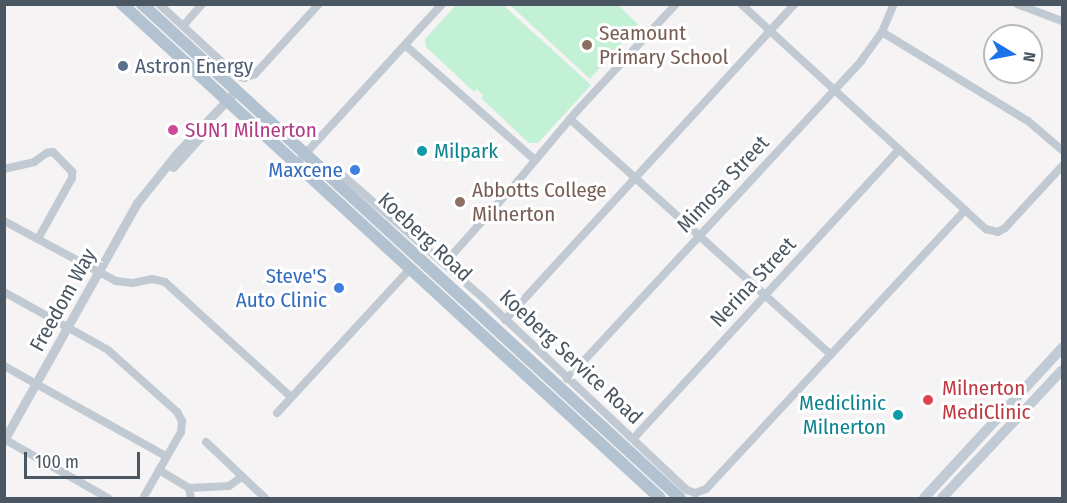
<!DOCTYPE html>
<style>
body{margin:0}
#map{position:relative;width:1067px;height:503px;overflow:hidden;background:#f5f3f3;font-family:"Fira Sans Condensed",sans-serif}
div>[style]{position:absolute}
.green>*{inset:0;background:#c3f1d5}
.minor>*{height:8px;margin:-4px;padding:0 4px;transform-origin:4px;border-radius:4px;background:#c1cad2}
.tertiary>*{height:9px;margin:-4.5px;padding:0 4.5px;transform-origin:4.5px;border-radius:4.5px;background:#c1cad2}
.secondary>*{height:10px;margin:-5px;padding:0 5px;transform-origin:5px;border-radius:5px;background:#c1cbd6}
.primary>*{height:12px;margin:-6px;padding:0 6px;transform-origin:6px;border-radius:6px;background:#b3c2d1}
.dots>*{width:16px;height:16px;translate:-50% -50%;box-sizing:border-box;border:3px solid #fff;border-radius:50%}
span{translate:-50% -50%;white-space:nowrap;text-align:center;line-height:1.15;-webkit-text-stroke:6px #fff;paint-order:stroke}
.education-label{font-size:21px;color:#785e54}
.left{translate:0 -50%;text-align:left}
.service-label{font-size:21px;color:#4e5e75}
.hotel-label{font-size:21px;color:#b23c85}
.culture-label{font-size:21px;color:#0d838f}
.right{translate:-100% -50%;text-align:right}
.shop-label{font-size:21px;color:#366cbe}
.street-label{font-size:21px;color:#4a5661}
.health-label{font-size:21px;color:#be3a42}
.frame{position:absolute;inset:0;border:6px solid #4a5661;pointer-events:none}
.north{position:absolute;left:983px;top:24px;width:60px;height:60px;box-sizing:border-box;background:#fff;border:2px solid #b7bbc0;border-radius:50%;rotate:100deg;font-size:16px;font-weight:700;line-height:24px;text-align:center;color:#4a5661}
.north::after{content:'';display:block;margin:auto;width:21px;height:27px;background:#1a73e8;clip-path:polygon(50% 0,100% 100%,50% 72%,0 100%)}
.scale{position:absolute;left:24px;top:452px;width:116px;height:27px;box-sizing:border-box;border:3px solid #4a5661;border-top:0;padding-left:8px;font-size:18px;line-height:21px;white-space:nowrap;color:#4a5661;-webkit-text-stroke:4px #fff;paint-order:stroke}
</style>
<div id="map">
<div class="green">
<i style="clip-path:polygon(456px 5px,503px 5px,591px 85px,538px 143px,529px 143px,481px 98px,483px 95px,477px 89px,474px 92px,426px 47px,425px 39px)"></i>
<i style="clip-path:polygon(510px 5px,618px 5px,638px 24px,590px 79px)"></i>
</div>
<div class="minor">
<i style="left:159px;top:4px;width:105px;rotate:42.7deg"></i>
<i style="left:236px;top:75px;width:9px;rotate:21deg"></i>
<i style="left:244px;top:78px;width:12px;rotate:-20deg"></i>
<i style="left:255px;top:74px;width:95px;rotate:-47.6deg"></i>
<i style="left:741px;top:4px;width:333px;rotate:42.6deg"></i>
<i style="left:986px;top:229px;width:12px;rotate:14deg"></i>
<i style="left:998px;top:232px;width:8px;rotate:-30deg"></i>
<i style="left:1005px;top:228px;width:84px;rotate:-47.4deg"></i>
<i style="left:1017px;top:4px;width:48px;rotate:20.7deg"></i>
<i style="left:183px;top:26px;width:29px;rotate:-49deg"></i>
<i style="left:882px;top:32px;width:171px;rotate:31.4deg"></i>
<i style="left:1028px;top:121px;width:45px;rotate:40.5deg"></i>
<i style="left:405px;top:45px;width:174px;rotate:41.5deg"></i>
<i style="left:570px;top:119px;width:350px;rotate:42.1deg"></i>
<i style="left:296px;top:164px;width:217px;rotate:-47.6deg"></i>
<i style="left:4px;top:169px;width:31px;rotate:-13deg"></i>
<i style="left:34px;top:162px;width:16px;rotate:-35deg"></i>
<i style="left:47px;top:153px;width:6px;rotate:-9deg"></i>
<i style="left:53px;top:152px;width:28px;rotate:46deg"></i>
<i style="left:72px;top:172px;width:6px;rotate:90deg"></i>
<i style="left:72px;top:178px;width:68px;rotate:119.2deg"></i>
<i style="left:339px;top:172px;width:191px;rotate:41.2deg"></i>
<i style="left:483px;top:298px;width:280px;rotate:43.3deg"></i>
<i style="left:687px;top:490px;width:9px;rotate:21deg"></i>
<i style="left:695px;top:493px;width:12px;rotate:-20deg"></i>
<i style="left:706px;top:489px;width:381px;rotate:-47.1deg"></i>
<i style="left:4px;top:221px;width:127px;rotate:28.2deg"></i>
<i style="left:116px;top:281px;width:17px;rotate:7deg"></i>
<i style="left:133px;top:283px;width:19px;rotate:-12deg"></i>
<i style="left:152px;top:279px;width:13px;rotate:13deg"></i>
<i style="left:165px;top:282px;width:171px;rotate:42.4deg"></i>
<i style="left:444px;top:264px;width:110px;rotate:-48.3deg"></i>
<i style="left:517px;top:182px;width:92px;rotate:-49.9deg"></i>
<i style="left:576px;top:112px;width:147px;rotate:-47.2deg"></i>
<i style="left:4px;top:292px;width:119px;rotate:29.1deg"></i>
<i style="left:108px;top:350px;width:93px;rotate:41.9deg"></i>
<i style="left:177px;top:412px;width:10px;rotate:61deg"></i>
<i style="left:182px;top:421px;width:11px;rotate:95deg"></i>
<i style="left:181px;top:432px;width:76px;rotate:119.9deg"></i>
<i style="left:505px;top:320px;width:429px;rotate:-47.5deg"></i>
<i style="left:4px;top:366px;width:185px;rotate:29.1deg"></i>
<i style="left:567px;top:379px;width:433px;rotate:-47.2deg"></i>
<i style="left:861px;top:61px;width:36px;rotate:-54deg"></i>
<i style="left:882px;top:32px;width:30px;rotate:-67deg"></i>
<i style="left:277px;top:413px;width:196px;rotate:-47.3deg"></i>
<i style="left:4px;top:439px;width:120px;rotate:29.6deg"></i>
<i style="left:633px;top:439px;width:393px;rotate:-47.4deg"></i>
<i style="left:206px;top:442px;width:81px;rotate:43.5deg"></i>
<i style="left:159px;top:470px;width:35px;rotate:31deg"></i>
<i style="left:189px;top:488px;width:40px;rotate:-2.9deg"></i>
<i style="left:229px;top:486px;width:16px;rotate:-35deg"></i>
<i style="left:189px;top:488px;width:10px;rotate:79deg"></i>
</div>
<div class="tertiary">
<i style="left:173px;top:167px;width:58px;rotate:-47.8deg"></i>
<i style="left:4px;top:440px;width:272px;rotate:-60.7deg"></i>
<i style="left:137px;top:203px;width:64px;rotate:-51.3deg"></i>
<i style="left:177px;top:153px;width:79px;rotate:-46.5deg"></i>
</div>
<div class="secondary">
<i style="left:924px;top:498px;width:204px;rotate:-47.4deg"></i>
<i style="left:942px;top:498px;width:175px;rotate:-46.8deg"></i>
</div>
<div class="primary">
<i style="left:122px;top:4px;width:730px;rotate:42.56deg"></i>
<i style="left:142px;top:4px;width:730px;rotate:42.56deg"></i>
</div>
<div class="dots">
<i style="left:587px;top:45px;background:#8d6e63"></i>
<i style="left:123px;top:66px;background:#5c6f8a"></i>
<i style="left:173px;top:130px;background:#d1479c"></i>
<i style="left:422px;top:151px;background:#0f9aa8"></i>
<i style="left:355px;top:170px;background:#3f7fe0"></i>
<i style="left:460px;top:202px;background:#8d6e63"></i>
<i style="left:339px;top:288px;background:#3f7fe0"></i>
<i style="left:928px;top:400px;background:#e0444e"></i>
<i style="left:898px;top:415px;background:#0f9aa8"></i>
</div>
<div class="education-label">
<span class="left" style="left:599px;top:45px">Seamount<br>Primary School</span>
<span class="left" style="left:472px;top:202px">Abbotts College<br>Milnerton</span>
</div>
<div class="service-label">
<span class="left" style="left:135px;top:66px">Astron Energy</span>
</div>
<div class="hotel-label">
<span class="left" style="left:185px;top:130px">SUN1 Milnerton</span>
</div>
<div class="culture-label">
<span class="left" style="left:434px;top:151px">Milpark</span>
<span class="right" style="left:886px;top:415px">Mediclinic<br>Milnerton</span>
</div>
<div class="shop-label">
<span class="right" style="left:343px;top:170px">Maxcene</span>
<span class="right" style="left:327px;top:288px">Steve'S<br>Auto Clinic</span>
</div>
<div class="street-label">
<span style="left:723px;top:184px;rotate:-47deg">Mimosa Street</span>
<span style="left:425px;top:237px;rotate:43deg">Koeberg Road</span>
<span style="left:753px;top:282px;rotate:-47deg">Nerina Street</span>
<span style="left:63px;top:300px;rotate:-61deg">Freedom Way</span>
<span style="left:571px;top:357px;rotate:43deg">Koeberg Service Road</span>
</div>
<div class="health-label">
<span class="left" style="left:942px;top:400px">Milnerton<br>MediClinic</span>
</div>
<div class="frame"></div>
<div class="north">N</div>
<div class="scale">100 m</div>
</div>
